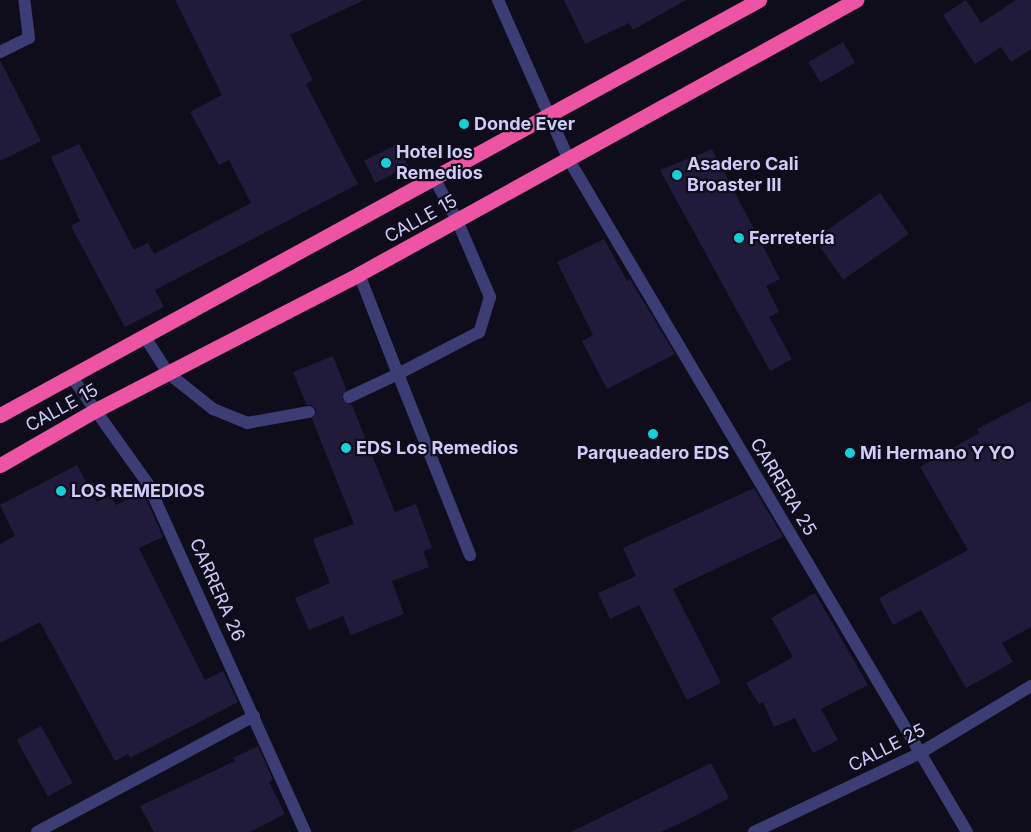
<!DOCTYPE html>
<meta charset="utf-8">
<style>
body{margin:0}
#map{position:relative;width:1031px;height:832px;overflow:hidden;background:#0f0d1b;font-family:Inter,sans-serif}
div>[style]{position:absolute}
.building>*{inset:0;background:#201b3a;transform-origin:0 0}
.lane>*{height:12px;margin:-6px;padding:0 6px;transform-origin:6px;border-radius:6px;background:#3d3d75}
.street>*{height:12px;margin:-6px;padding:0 6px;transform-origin:6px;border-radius:6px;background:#3d3d75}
.highway>*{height:15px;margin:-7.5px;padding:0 7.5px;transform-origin:7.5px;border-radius:7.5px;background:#ed54a3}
.dots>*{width:14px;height:14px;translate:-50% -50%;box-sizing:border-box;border:2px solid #0f0d1b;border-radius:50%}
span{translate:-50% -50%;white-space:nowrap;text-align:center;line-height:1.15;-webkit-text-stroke:4.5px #0f0d1b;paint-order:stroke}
.poi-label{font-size:18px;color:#d0ccfa;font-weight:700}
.left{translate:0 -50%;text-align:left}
.street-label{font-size:18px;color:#d0ccfa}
</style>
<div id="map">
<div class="building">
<i style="clip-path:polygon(175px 0,364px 0,290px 35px,313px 80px,306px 84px,358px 184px,155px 290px,164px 307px,125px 327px,71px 226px,80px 221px,51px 157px,79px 144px,134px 250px,148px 243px,154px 254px,251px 203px,229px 160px,219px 165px,190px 112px,222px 95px)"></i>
<i style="clip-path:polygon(564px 0,686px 0,633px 30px,629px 23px,585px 44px)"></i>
<i style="clip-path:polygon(966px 0,981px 23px,1016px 0,1031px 0,1031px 49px,1011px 62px,1001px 47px,975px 64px,943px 15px)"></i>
<i style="left:843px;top:42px;width:24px;height:40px;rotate:60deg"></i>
<i style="clip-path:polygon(0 60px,41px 141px,0 161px)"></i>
<i style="left:397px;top:144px;width:25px;height:37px;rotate:63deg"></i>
<i style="clip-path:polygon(712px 149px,780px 279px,766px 286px,779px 312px,769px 317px,792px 359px,770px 371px,660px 170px)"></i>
<i style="left:880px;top:193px;width:50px;height:80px;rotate:55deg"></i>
<i style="clip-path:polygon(604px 239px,627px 281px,630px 279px,675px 354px,607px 389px,582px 341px,593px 335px,557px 262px)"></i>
<i style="clip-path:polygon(333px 356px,346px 389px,342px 400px,352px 405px,395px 512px,416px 504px,432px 548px,423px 551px,429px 567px,392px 581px,404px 614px,351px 635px,343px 616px,309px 630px,295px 598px,330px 583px,313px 539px,354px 524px,312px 419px,317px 410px,312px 405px,306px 404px,293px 372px)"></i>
<i style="clip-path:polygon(1031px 401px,1031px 627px,1002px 643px,1013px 662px,966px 688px,921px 610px,893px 625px,879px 598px,968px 550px,920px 467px,979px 433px,977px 429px)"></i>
<i style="clip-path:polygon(77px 465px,97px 502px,110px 496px,116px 505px,143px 492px,163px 537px,139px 548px,205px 680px,223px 671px,238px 702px,130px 758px,128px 754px,115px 761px,40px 622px,0 643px,0 544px,15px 536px,0 505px)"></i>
<i style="clip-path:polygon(754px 488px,783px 537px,673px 589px,721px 683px,687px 700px,639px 605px,610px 619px,598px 593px,636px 576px,623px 548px)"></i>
<i style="clip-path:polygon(815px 593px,868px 685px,821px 709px,838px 740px,813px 753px,795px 718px,774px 727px,763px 702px,759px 704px,746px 683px,793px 657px,771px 618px)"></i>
<i style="left:41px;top:726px;width:65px;height:28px;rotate:61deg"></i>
<i style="clip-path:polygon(258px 746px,273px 780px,269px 782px,285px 814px,250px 832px,154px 832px,140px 806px,235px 761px,233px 758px)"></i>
<i style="clip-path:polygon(711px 763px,729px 798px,687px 820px,661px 832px,571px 832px)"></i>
</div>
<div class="lane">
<i style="left:434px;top:178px;width:48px;rotate:61.3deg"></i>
<i style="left:457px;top:220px;width:84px;rotate:66.8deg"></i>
<i style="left:490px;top:297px;width:37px;rotate:107deg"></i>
<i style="left:479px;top:332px;width:91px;rotate:152.6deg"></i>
<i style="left:398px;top:374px;width:195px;rotate:68.3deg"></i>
<i style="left:145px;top:337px;width:43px;rotate:57.4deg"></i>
<i style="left:168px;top:373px;width:58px;rotate:38.7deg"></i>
<i style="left:213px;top:409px;width:37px;rotate:22deg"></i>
<i style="left:247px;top:423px;width:63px;rotate:-10.1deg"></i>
<i style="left:349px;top:397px;width:54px;rotate:-25.1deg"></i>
<i style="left:398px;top:374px;width:107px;rotate:-111.3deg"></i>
</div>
<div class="street">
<i style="left:498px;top:0;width:175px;rotate:66.1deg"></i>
<i style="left:569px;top:160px;width:781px;rotate:59.36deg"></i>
<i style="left:0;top:52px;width:32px;rotate:-26deg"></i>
<i style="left:29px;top:38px;width:38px;rotate:-97deg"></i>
<i style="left:71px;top:376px;width:133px;rotate:54.5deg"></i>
<i style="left:148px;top:484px;width:382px;rotate:65.7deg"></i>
<i style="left:37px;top:832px;width:246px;rotate:-28.1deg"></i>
<i style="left:754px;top:832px;width:184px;rotate:-25.4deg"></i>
<i style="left:920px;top:753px;width:130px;rotate:-31.1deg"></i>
</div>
<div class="highway">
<i style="left:0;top:415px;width:865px;rotate:-28.67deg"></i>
<i style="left:0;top:465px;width:108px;rotate:-29.9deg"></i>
<i style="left:94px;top:411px;width:298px;rotate:-27.3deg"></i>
<i style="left:359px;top:274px;width:568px;rotate:-28.87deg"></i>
</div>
<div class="dots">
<i style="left:464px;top:124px;background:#17cedb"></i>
<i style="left:386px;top:163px;background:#17cedb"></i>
<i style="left:677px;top:175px;background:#17cedb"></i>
<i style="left:739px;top:238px;background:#17cedb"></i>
<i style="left:653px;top:434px;background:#17cedb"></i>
<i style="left:346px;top:448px;background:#17cedb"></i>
<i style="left:850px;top:453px;background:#17cedb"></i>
<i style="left:61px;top:491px;background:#17cedb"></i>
</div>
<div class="poi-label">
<span class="left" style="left:474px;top:124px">Donde Ever</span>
<span class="left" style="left:396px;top:163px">Hotel los<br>Remedios</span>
<span class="left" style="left:687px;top:175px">Asadero Cali<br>Broaster III</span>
<span class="left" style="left:749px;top:238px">Ferretería</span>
<span class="left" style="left:356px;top:448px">EDS Los Remedios</span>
<span style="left:653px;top:453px">Parqueadero EDS</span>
<span class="left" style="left:860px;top:453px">Mi Hermano Y YO</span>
<span class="left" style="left:71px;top:491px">LOS REMEDIOS</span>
</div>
<div class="street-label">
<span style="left:421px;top:219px;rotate:-29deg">CALLE 15</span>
<span style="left:62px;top:408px;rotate:-29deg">CALLE 15</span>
<span style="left:783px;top:487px;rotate:59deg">CARRERA 25</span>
<span style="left:217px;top:590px;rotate:66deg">CARRERA 26</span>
<span style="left:887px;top:748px;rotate:-27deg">CALLE 25</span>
</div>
</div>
